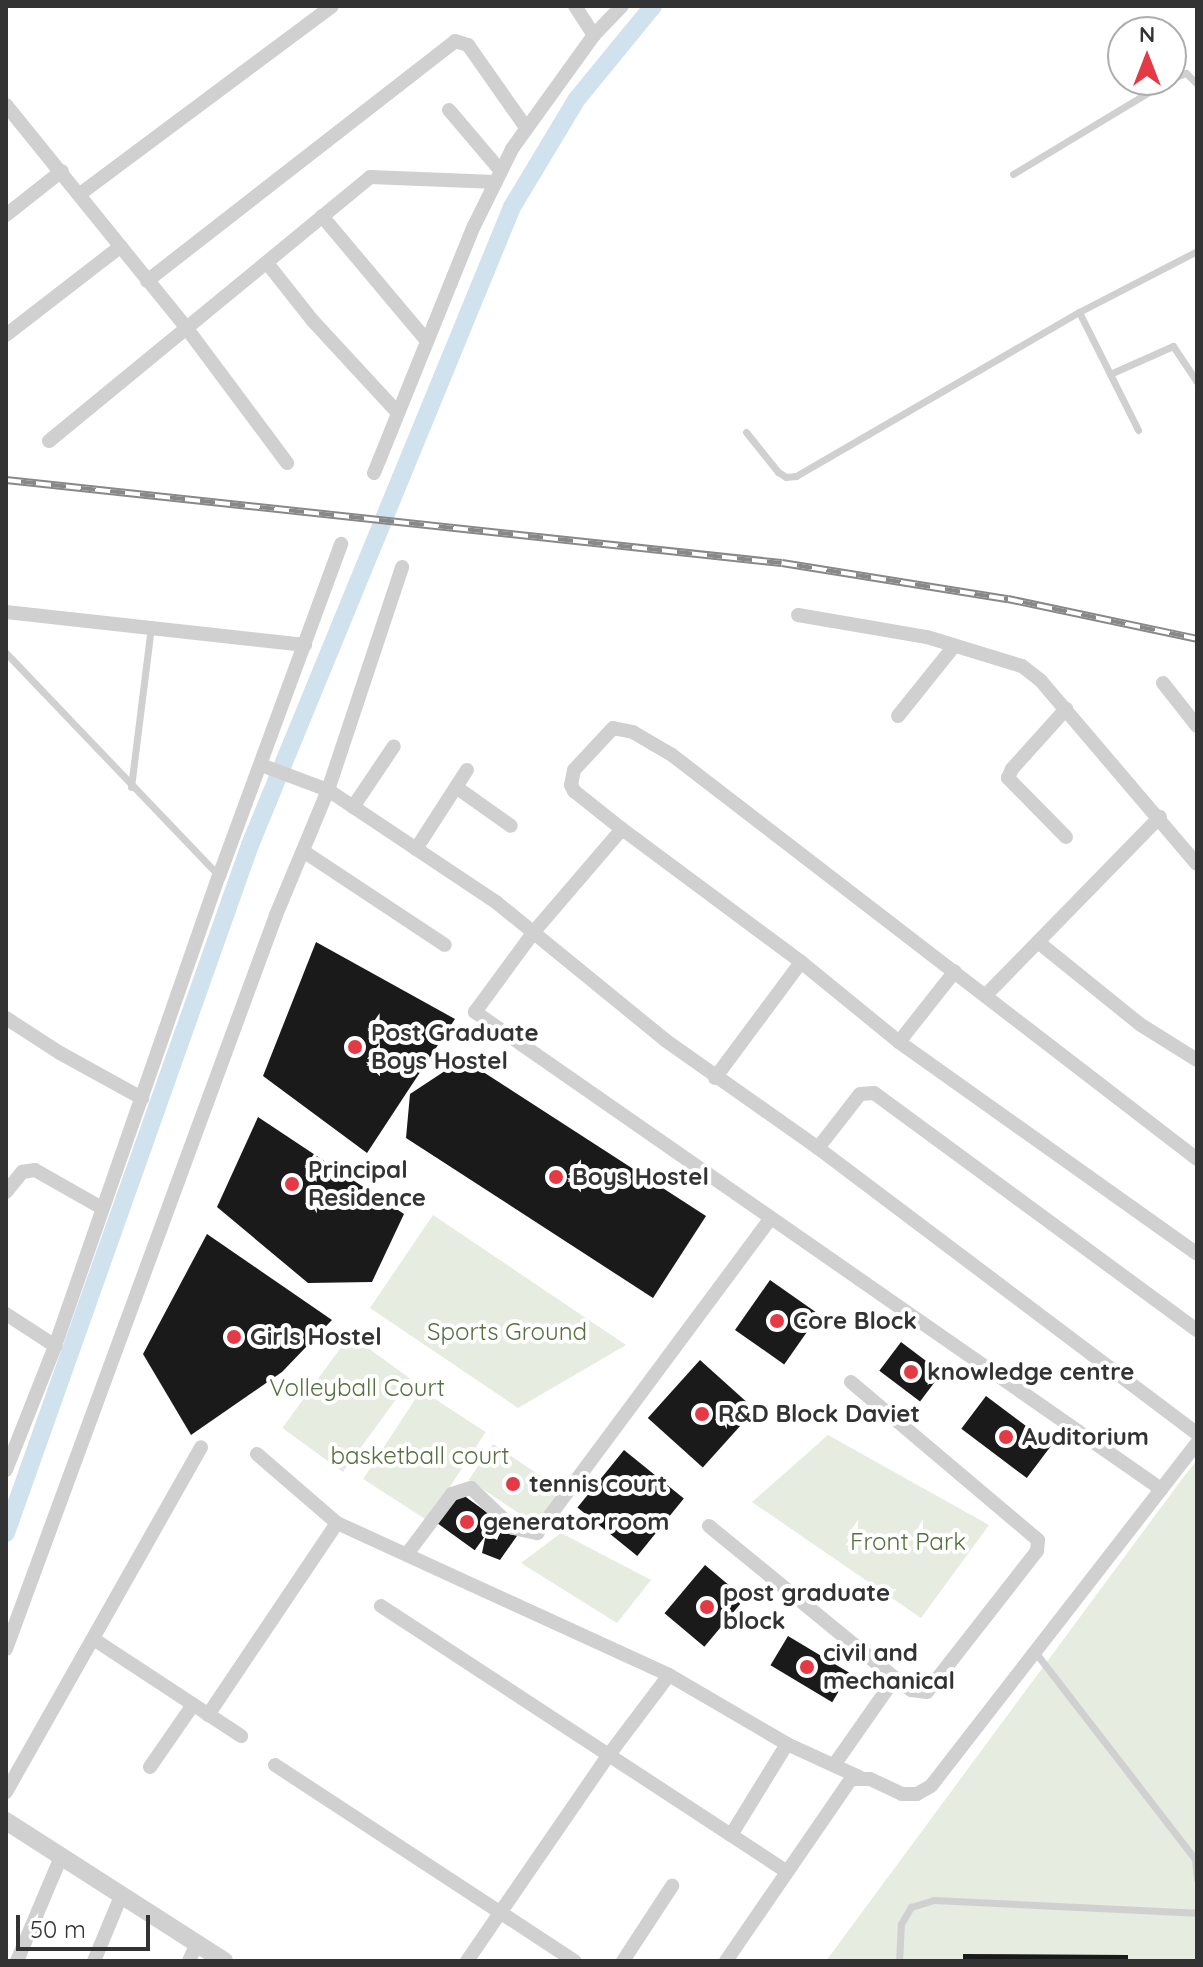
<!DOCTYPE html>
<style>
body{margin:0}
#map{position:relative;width:1203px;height:1967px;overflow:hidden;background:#fff;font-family:Quicksand,sans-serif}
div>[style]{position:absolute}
.green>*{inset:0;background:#e6ecdf;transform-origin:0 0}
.canal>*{height:18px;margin:-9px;padding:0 9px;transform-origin:9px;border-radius:9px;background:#cfe2ee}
.building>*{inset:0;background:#1a1a1a;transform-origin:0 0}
.service>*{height:7px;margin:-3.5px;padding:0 3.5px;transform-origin:3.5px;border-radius:3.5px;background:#d0d0d0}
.minor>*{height:14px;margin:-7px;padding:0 7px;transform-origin:7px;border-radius:7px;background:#d0d0d0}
.tertiary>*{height:18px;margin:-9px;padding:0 9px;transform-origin:9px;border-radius:9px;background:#d0d0d0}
.rail>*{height:8px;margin-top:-4px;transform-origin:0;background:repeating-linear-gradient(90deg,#fff 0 15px,#888 0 30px);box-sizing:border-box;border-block:2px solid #888}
.dots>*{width:22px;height:22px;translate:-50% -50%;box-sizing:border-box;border:4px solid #fff;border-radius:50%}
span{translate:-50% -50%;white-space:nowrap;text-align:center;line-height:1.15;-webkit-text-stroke:8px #fff;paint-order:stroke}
.poi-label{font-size:24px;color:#333;font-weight:700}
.left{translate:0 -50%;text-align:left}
.park-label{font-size:24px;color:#56703f}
.frame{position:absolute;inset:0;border:8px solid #333;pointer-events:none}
.north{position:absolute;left:1107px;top:16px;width:80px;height:80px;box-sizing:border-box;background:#fff;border:2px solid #adadad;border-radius:50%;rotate:0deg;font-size:22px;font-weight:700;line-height:32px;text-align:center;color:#333}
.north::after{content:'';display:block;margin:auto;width:28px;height:36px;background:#e63946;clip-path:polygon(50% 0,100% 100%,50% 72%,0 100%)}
.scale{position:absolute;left:16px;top:1915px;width:134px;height:36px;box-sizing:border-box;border:4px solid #333;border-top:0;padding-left:10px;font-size:24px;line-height:28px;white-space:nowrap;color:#333;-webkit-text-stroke:6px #fff;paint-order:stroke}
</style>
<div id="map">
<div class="green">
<i style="clip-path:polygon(433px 1215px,626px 1345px,518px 1408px,370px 1308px)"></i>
<i style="left:350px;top:1335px;width:75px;height:115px;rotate:36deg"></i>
<i style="left:421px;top:1390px;width:77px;height:106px;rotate:33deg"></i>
<i style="clip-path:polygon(828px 1435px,989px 1525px,921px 1618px,752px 1502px)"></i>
<i style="left:493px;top:1444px;width:81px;height:43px;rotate:34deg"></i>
<i style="clip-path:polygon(1197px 1460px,1197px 1961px,826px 1961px,1182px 1479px)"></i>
<i style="clip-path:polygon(561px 1533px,651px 1580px,617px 1623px,521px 1563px)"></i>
</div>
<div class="canal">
<i style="left:6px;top:1533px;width:730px;rotate:-70.47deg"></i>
<i style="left:250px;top:845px;width:690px;rotate:-67.67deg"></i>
<i style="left:512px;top:207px;width:126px;rotate:-59deg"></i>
<i style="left:577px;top:99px;width:120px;rotate:-50.7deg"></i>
</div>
<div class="building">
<i style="clip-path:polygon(316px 942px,455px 1019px,367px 1153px,263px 1076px)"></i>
<i style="clip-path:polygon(463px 1059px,706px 1216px,653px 1298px,406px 1138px,410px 1094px)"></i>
<i style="clip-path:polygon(258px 1117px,404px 1214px,372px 1282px,308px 1283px,217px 1207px)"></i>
<i style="clip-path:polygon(207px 1234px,332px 1320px,282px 1372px,191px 1435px,143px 1354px)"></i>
<i style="left:770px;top:1280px;width:60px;height:61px;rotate:35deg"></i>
<i style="left:901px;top:1342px;width:51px;height:36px;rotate:37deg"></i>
<i style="left:700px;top:1360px;width:74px;height:78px;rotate:42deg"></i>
<i style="left:986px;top:1396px;width:82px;height:41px;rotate:37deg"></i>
<i style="left:624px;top:1450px;width:77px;height:74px;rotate:39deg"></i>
<i style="left:459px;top:1492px;width:47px;height:38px;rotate:36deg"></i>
<i style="clip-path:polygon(504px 1523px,519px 1533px,500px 1560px,482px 1553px,486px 1534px,497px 1540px)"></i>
<i style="left:705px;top:1565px;width:52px;height:63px;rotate:40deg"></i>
<i style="left:788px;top:1636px;width:72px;height:34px;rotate:31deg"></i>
<i style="clip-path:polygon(963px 1954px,1128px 1955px,1128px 1961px,963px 1961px)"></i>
</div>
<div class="service">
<i style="left:1171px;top:79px;width:16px;rotate:-22deg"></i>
<i style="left:1186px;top:73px;width:16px;rotate:45deg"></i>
<i style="left:1013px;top:174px;width:182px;rotate:-31.1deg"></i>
<i style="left:1079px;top:312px;width:132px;rotate:63.4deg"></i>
<i style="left:1110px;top:374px;width:69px;rotate:-24deg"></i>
<i style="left:1173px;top:346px;width:43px;rotate:56.3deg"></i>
<i style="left:746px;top:432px;width:51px;rotate:51.3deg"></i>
<i style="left:778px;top:472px;width:9px;rotate:32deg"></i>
<i style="left:786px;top:477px;width:10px;rotate:-6deg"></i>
<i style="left:796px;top:476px;width:327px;rotate:-30.1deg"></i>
<i style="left:1079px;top:312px;width:133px;rotate:-27.3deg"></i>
<i style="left:6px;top:653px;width:308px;rotate:46.3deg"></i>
<i style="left:131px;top:787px;width:161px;rotate:-82.9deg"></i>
<i style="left:1035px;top:1652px;width:262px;rotate:52.3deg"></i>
<i style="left:1195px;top:1859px;width:20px;rotate:84deg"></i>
<i style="left:899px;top:1961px;width:37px;rotate:-87deg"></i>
<i style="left:901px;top:1924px;width:20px;rotate:-60deg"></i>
<i style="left:911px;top:1907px;width:24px;rotate:-17deg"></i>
<i style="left:934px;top:1900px;width:263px;rotate:2.8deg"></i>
</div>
<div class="minor">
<i style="left:575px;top:6px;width:35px;rotate:57deg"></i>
<i style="left:6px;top:105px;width:284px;rotate:51deg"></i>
<i style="left:185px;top:326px;width:171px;rotate:53.3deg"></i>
<i style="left:449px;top:110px;width:80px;rotate:49.6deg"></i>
<i style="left:80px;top:194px;width:314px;rotate:-36.7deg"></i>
<i style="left:6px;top:215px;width:71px;rotate:-38.2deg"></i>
<i style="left:322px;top:216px;width:163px;rotate:50deg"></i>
<i style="left:267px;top:263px;width:74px;rotate:51.6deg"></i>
<i style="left:313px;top:321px;width:125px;rotate:47.3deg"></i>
<i style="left:147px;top:281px;width:390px;rotate:-37.9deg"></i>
<i style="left:455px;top:41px;width:14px;rotate:17deg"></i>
<i style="left:468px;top:45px;width:99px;rotate:54.9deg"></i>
<i style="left:6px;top:335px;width:145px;rotate:-37.7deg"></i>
<i style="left:49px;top:441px;width:416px;rotate:-39.4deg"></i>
<i style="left:370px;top:177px;width:126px;rotate:2.3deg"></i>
<i style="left:374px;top:473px;width:266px;rotate:-68deg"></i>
<i style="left:474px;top:226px;width:86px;rotate:-63.7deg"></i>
<i style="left:512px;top:149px;width:140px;rotate:-54.3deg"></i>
<i style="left:594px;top:35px;width:40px;rotate:-46deg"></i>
<i style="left:6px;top:612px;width:301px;rotate:6.3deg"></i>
<i style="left:798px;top:615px;width:131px;rotate:9.7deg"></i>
<i style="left:927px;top:637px;width:99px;rotate:17deg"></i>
<i style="left:1022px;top:666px;width:24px;rotate:38deg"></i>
<i style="left:1041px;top:681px;width:240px;rotate:49.6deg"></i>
<i style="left:1163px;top:683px;width:55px;rotate:51.7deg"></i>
<i style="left:898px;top:716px;width:90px;rotate:-51.3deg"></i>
<i style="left:261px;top:765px;width:72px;rotate:20.5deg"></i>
<i style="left:328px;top:790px;width:202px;rotate:33.7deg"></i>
<i style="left:496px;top:902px;width:218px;rotate:39.2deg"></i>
<i style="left:665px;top:1040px;width:187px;rotate:35.2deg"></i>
<i style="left:818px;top:1148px;width:475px;rotate:37deg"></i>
<i style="left:456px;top:787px;width:67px;rotate:35.3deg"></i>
<i style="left:353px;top:807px;width:73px;rotate:-56.1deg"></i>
<i style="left:622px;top:829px;width:137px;rotate:130.6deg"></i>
<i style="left:533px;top:933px;width:98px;rotate:126.3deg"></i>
<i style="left:475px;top:1012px;width:836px;rotate:34.81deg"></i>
<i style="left:1066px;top:837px;width:83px;rotate:-134.5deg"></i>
<i style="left:1008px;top:778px;width:10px;rotate:-66deg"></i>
<i style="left:1012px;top:769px;width:81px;rotate:-48deg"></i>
<i style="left:416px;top:849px;width:94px;rotate:-57.2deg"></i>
<i style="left:303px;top:851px;width:170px;rotate:33.5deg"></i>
<i style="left:1038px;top:942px;width:132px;rotate:38.9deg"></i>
<i style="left:1141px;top:1025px;width:66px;rotate:32deg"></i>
<i style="left:986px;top:995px;width:249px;rotate:-45.7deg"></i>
<i style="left:6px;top:1018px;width:64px;rotate:32.9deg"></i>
<i style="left:60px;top:1053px;width:94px;rotate:28.8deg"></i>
<i style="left:899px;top:1042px;width:90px;rotate:-51.7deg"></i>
<i style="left:715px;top:1078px;width:144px;rotate:-53.4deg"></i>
<i style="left:818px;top:1148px;width:68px;rotate:-52.1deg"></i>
<i style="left:860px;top:1094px;width:14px;rotate:-4deg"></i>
<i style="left:874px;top:1093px;width:401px;rotate:36.3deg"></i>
<i style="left:1197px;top:1159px;width:662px;rotate:-142.42deg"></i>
<i style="left:672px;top:755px;width:45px;rotate:-149.5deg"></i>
<i style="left:633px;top:732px;width:20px;rotate:-169deg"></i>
<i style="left:613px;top:728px;width:57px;rotate:132.9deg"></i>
<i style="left:574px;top:770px;width:15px;rotate:101deg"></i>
<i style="left:571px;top:785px;width:7px;rotate:63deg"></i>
<i style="left:574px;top:791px;width:61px;rotate:38.4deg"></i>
<i style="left:622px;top:829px;width:223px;rotate:36.6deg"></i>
<i style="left:801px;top:962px;width:127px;rotate:39.2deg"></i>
<i style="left:899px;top:1042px;width:366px;rotate:35.4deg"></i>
<i style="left:6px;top:1192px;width:26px;rotate:-51deg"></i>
<i style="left:22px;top:1172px;width:13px;rotate:-9deg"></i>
<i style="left:35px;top:1170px;width:77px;rotate:29.6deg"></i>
<i style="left:6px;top:1314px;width:59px;rotate:33.1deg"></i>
<i style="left:851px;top:1382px;width:245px;rotate:40.2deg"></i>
<i style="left:1038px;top:1540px;width:11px;rotate:95deg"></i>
<i style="left:1037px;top:1551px;width:179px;rotate:128deg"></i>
<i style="left:927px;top:1692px;width:16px;rotate:-173deg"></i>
<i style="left:911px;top:1690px;width:20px;rotate:-143deg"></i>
<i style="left:257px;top:1454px;width:106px;rotate:40.8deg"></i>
<i style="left:337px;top:1523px;width:365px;rotate:24.6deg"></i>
<i style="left:669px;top:1675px;width:137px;rotate:30.3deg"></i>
<i style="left:787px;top:1744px;width:79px;rotate:24.6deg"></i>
<i style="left:6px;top:1470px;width:133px;rotate:-68.4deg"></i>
<i style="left:55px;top:1346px;width:498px;rotate:-70.8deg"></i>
<i style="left:219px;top:876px;width:354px;rotate:-69.8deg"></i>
<i style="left:709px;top:1526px;width:240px;rotate:39.3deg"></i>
<i style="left:895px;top:1678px;width:106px;rotate:125deg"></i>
<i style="left:407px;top:1554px;width:75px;rotate:-53.1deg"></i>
<i style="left:452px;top:1494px;width:20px;rotate:-18deg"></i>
<i style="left:471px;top:1488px;width:58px;rotate:43.6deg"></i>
<i style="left:513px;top:1528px;width:25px;rotate:12deg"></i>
<i style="left:537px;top:1533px;width:391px;rotate:-53.4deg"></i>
<i style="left:381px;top:1606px;width:484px;rotate:33.2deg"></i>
<i style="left:95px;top:1640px;width:175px;rotate:33.3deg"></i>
<i style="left:6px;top:1649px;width:782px;rotate:-69.8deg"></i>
<i style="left:276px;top:915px;width:135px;rotate:-67.4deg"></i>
<i style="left:328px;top:790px;width:235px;rotate:-71.6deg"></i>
<i style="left:208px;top:1715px;width:231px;rotate:-56.1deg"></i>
<i style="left:275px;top:1765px;width:358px;rotate:33.2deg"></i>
<i style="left:150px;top:1767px;width:75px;rotate:-55.3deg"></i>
<i style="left:6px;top:1792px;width:396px;rotate:-60.5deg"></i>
<i style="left:731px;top:1835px;width:107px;rotate:-58.4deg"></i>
<i style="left:17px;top:1961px;width:113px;rotate:-67.1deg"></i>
<i style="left:94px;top:1961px;width:70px;rotate:-67.4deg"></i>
<i style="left:189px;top:1961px;width:20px;rotate:-66deg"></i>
<i style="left:467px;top:1961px;width:249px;rotate:-55.5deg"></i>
<i style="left:608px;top:1756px;width:101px;rotate:-53deg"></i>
<i style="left:623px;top:1961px;width:90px;rotate:-56.8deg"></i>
<i style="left:726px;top:1961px;width:221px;rotate:-55.5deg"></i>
<i style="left:851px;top:1779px;width:19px"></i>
<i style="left:870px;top:1779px;width:35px;rotate:25deg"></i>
<i style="left:902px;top:1794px;width:15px"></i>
<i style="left:917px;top:1794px;width:16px;rotate:-30deg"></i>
<i style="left:931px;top:1786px;width:434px;rotate:-52.2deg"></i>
</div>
<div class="tertiary">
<i style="left:6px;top:1821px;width:259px;rotate:32.7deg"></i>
</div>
<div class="rail">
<i style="left:6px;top:480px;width:780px;rotate:6.11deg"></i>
<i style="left:782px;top:563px;width:229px;rotate:9.1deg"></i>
<i style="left:1008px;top:599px;width:193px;rotate:11.9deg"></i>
</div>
<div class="dots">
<i style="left:355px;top:1047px;background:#e63946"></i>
<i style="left:556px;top:1177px;background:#e63946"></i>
<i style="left:292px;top:1184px;background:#e63946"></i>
<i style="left:777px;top:1321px;background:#e63946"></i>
<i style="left:234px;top:1337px;background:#e63946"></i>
<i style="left:911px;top:1372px;background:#e63946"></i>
<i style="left:702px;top:1414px;background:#e63946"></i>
<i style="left:1006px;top:1437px;background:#e63946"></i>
<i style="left:513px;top:1484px;background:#e63946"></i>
<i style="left:467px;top:1522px;background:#e63946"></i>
<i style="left:707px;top:1607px;background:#e63946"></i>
<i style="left:807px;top:1667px;background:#e63946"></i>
</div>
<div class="poi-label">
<span class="left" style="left:371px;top:1047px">Post Graduate<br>Boys Hostel</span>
<span class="left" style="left:308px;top:1184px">Principal<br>Residence</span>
<span class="left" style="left:572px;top:1177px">Boys Hostel</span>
<span class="left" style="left:793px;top:1321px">Core Block</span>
<span class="left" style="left:250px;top:1337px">Girls Hostel</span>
<span class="left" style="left:927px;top:1372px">knowledge centre</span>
<span class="left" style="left:718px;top:1414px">R&amp;D Block Daviet</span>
<span class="left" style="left:1022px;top:1437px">Auditorium</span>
<span class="left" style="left:529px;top:1484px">tennis court</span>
<span class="left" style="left:483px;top:1522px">generator room</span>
<span class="left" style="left:723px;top:1607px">post graduate<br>block</span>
<span class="left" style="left:823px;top:1667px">civil and<br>mechanical</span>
</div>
<div class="park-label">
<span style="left:507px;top:1332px">Sports Ground</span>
<span style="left:357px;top:1388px">Volleyball Court</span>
<span style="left:420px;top:1456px">basketball court</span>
<span style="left:908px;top:1542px">Front Park</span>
</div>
<div class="frame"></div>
<div class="north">N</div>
<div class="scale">50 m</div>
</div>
